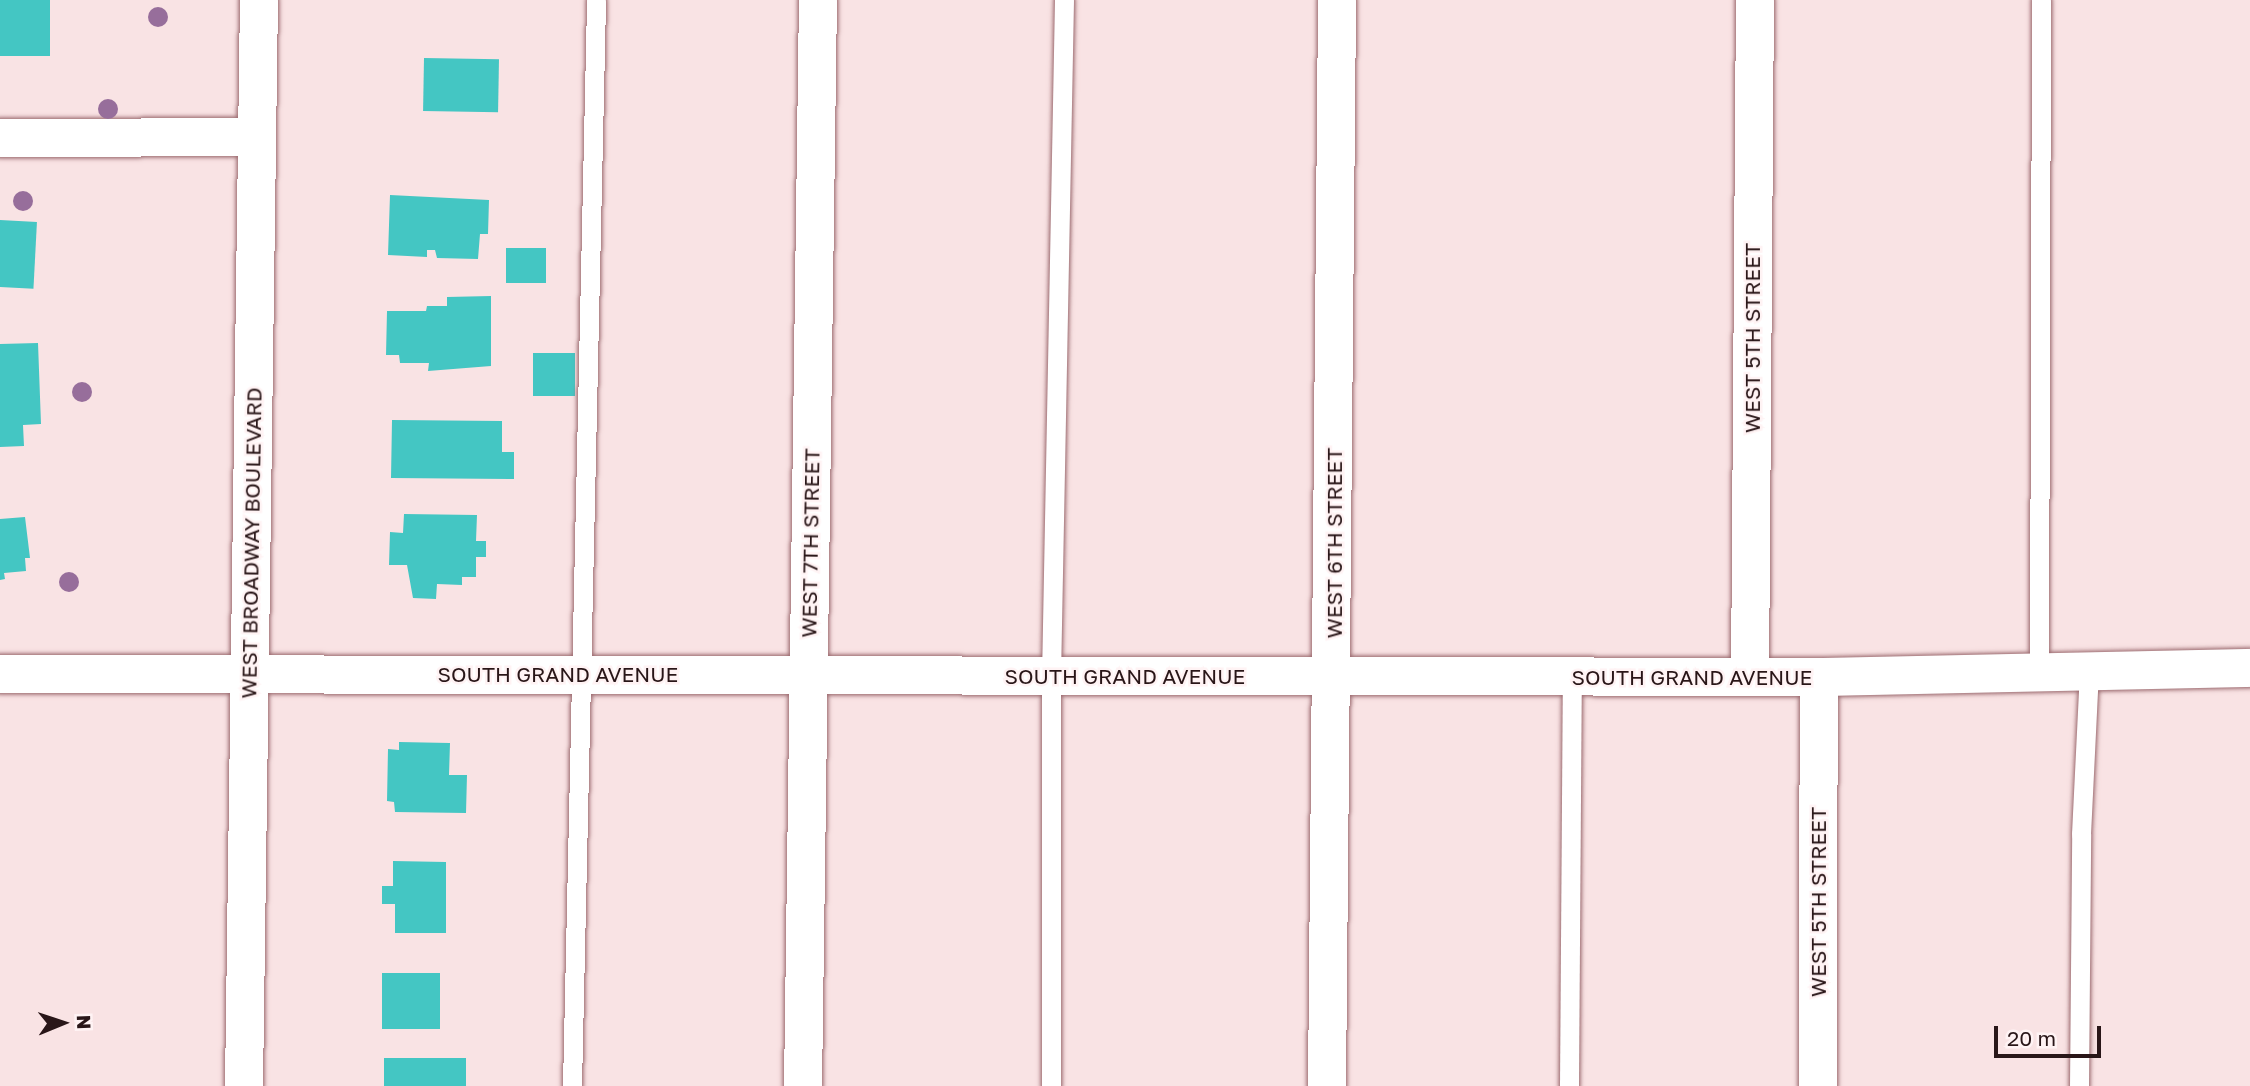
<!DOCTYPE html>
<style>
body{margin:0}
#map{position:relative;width:2250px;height:1086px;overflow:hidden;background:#f9e3e4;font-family:"Golos Text",sans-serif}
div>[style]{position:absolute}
.building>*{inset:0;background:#44c6c3;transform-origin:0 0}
.roads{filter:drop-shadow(0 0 2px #9c6b70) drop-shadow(0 0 2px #9c6b70)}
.service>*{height:19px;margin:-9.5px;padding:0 9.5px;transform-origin:9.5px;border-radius:9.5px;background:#fff}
.minor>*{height:38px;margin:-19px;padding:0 19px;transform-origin:19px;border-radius:19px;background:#fff}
.tertiary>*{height:38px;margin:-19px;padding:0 19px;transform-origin:19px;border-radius:19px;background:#fff}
.trunk>*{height:38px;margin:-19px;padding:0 19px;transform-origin:19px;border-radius:19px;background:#fff}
.trees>*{width:20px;height:20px;margin:-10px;border-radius:50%;background:#976e9b}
span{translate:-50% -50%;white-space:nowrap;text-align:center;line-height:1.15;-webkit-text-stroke:5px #fff3f4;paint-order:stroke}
.street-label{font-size:21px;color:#291618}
.north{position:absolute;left:28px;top:988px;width:70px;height:70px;-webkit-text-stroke:5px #fff3f4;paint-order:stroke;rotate:88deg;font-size:19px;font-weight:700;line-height:28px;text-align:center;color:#291618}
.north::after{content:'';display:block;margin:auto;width:24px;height:32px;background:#291618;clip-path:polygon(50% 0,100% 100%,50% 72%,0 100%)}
.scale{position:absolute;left:1994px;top:1026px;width:107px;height:32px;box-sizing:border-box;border:4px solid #291618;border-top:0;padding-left:9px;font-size:21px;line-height:24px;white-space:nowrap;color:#291618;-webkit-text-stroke:5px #fff3f4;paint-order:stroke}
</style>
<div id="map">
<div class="building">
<i style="left:0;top:0;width:50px;height:56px"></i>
<i style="left:424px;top:58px;width:75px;height:53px;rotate:1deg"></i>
<i style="clip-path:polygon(390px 195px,489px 200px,488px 234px,480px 234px,478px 259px,437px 258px,435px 250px,427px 250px,427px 257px,388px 255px)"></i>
<i style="left:0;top:220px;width:37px;height:67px;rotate:3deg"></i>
<i style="left:546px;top:248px;width:35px;height:40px;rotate:90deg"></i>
<i style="clip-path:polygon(491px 296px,491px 366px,428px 371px,429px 363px,400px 363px,399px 355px,386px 355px,387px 311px,426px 311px,427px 306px,447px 306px,447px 297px)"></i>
<i style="clip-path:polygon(38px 343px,41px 424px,23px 425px,24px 446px,0 447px,0 344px)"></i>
<i style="left:533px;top:353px;width:42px;height:43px"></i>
<i style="clip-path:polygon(392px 420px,502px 421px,502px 452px,514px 452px,514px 479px,391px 478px)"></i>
<i style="clip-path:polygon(404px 514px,477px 515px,476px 541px,486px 541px,486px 557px,476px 557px,476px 577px,462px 577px,462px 585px,437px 584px,436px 599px,413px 598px,407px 565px,389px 565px,390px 532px,403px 533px)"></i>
<i style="clip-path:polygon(25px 517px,30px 558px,25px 558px,26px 571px,4px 573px,5px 579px,0 580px,0 519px)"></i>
<i style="clip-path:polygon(399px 742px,450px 743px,449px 775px,467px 775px,466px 813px,395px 812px,394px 802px,387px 801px,388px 749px,399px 750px)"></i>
<i style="clip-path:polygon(393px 861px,446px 862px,446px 933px,395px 933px,395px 904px,382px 904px,382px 886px,393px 886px)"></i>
<i style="left:382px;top:973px;width:58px;height:56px"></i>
<i style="left:384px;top:1058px;width:82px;height:28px"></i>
</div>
<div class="roads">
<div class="service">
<i style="left:2039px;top:672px;width:672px;rotate:-89.83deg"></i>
<i style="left:572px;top:1086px;width:1086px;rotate:-88.73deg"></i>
<i style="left:1051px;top:1086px;width:409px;rotate:-90deg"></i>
<i style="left:1051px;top:677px;width:677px;rotate:-88.9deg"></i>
<i style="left:1569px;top:1086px;width:409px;rotate:-89.6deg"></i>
<i style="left:2079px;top:1086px;width:252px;rotate:-89.5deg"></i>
<i style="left:2081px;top:834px;width:163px;rotate:-87.2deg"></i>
</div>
<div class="minor">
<i style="left:0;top:138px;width:257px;rotate:-0.2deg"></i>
<i style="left:1750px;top:677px;width:677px;rotate:-89.58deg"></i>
<i style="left:803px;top:1086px;width:1086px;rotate:-89.21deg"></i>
<i style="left:1327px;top:1086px;width:1086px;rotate:-89.47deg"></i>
<i style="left:1818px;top:1086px;width:409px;rotate:-89.9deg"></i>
</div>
<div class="tertiary">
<i style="left:0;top:674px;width:1819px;rotate:0.09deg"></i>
<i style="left:1819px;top:677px;width:431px;rotate:-1.2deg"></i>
</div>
<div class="trunk">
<i style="left:244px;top:1086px;width:1086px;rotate:-89.21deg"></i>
</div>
</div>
<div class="trees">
<i style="left:158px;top:17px"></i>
<i style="left:108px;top:109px"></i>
<i style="left:23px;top:201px"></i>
<i style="left:82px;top:392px"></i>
<i style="left:69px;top:582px"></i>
</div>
<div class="street-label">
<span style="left:1752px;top:338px;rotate:-90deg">WEST 5TH STREET</span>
<span style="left:251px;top:543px;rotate:-89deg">WEST BROADWAY BOULEVARD</span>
<span style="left:810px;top:543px;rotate:-89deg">WEST 7TH STREET</span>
<span style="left:1334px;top:543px;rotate:-90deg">WEST 6TH STREET</span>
<span style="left:558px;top:674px">SOUTH GRAND AVENUE</span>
<span style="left:1125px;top:676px">SOUTH GRAND AVENUE</span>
<span style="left:1692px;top:677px">SOUTH GRAND AVENUE</span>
<span style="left:1818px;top:902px;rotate:-90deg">WEST 5TH STREET</span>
</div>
<div class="north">N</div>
<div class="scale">20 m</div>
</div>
